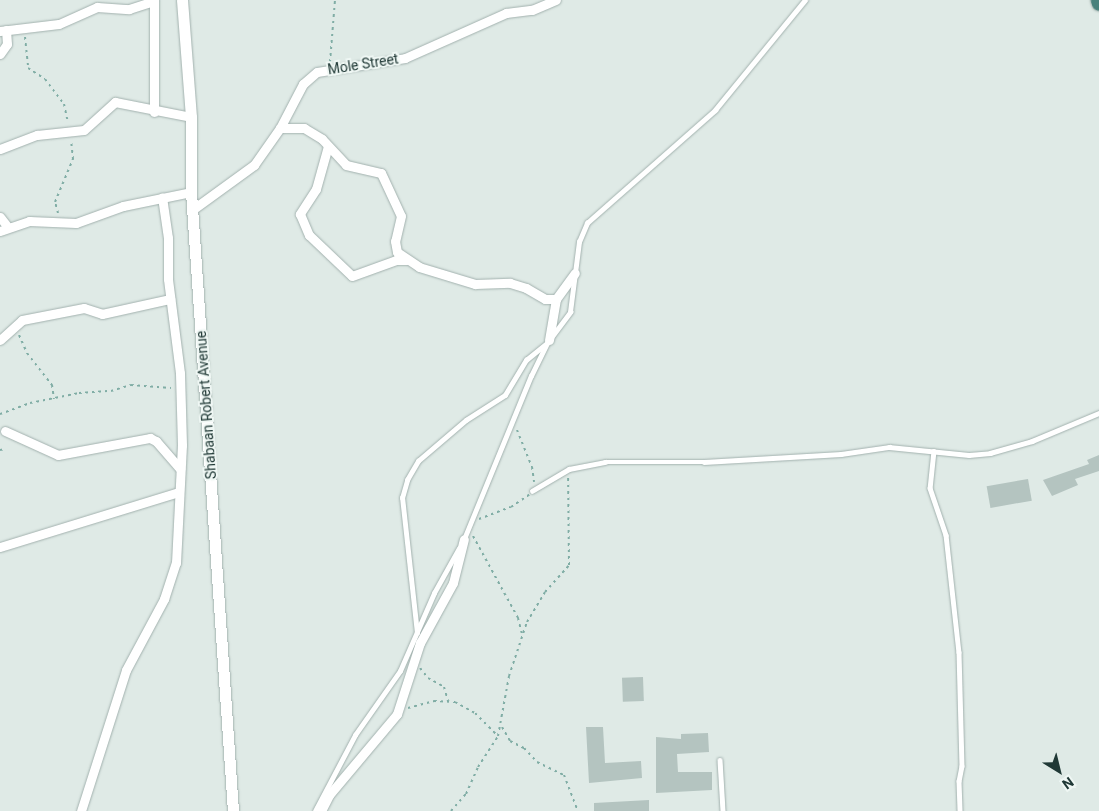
<!DOCTYPE html>
<style>
body{margin:0}
#map{position:relative;width:1099px;height:811px;overflow:hidden;background:#dfeae6;font-family:Roboto,sans-serif}
div>[style]{position:absolute}
.building>*{inset:0;background:#b4c4c0;transform-origin:0 0}
.path>*{height:2px;margin-top:-1px;transform-origin:0;background:repeating-linear-gradient(90deg,#80ada5 0 2.5px,transparent 0 6.5px)}
.roads{filter:drop-shadow(0 0 1px #a2b1ae) drop-shadow(0 0 1px #a2b1ae)}
.service>*{height:4.5px;margin:-2.25px;padding:0 2.25px;transform-origin:2.25px;border-radius:2.25px;background:#fff}
.minor>*{height:9px;margin:-4.5px;padding:0 4.5px;transform-origin:4.5px;border-radius:4.5px;background:#fff}
.tertiary>*{height:11px;margin:-5.5px;padding:0 5.5px;transform-origin:5.5px;border-radius:5.5px;background:#fff}
.trunk>*{height:15px;margin:-7.5px;padding:0 7.5px;transform-origin:7.5px;border-radius:7.5px;background:#48817c}
span{translate:-50% -50%;white-space:nowrap;text-align:center;line-height:1.15;-webkit-text-stroke:4px #eff7f4;paint-order:stroke}
.street-label{font-size:14px;color:#203936}
.north{position:absolute;left:1034px;top:746px;width:50px;height:50px;-webkit-text-stroke:4px #eff7f4;paint-order:stroke;rotate:144deg;font-size:14px;font-weight:700;line-height:20px;text-align:center;color:#203936}
.north::after{content:'';display:block;margin:auto;width:18px;height:22px;background:#203936;clip-path:polygon(50% 0,100% 100%,50% 72%,0 100%)}
</style>
<div id="map">
<div class="building">
<i style="clip-path:polygon(1099px 455px,1099px 471px,1075px 479px,1078px 485px,1052px 496px,1043px 480px,1089px 464px,1087px 460px)"></i>
<i style="left:1028px;top:479px;width:22px;height:42px;rotate:80deg"></i>
<i style="left:643px;top:677px;width:24px;height:21px;rotate:88deg"></i>
<i style="clip-path:polygon(586px 727px,603px 727px,605px 763px,641px 761px,642px 778px,589px 783px)"></i>
<i style="clip-path:polygon(708px 733px,709px 752px,677px 754px,678px 772px,712px 772px,712px 790px,656px 793px,656px 737px,681px 739px,681px 734px)"></i>
<i style="clip-path:polygon(649px 800px,649px 811px,594px 811px,594px 803px)"></i>
</div>
<div class="path">
<i style="left:25px;top:37px;width:31px;rotate:84deg"></i>
<i style="left:28px;top:68px;width:20px;rotate:33deg"></i>
<i style="left:45px;top:79px;width:31px;rotate:53deg"></i>
<i style="left:64px;top:104px;width:19px;rotate:78deg"></i>
<i style="left:330px;top:62px;width:62px;rotate:-85.4deg"></i>
<i style="left:58px;top:213px;width:11px;rotate:-105deg"></i>
<i style="left:55px;top:202px;width:47px;rotate:-67.3deg"></i>
<i style="left:73px;top:159px;width:19px;rotate:-96deg"></i>
<i style="left:19px;top:335px;width:20px;rotate:66deg"></i>
<i style="left:27px;top:353px;width:41px;rotate:52deg"></i>
<i style="left:52px;top:385px;width:14px;rotate:82deg"></i>
<i style="left:0;top:414px;width:32px;rotate:-20deg"></i>
<i style="left:30px;top:403px;width:50px;rotate:-11.5deg"></i>
<i style="left:79px;top:393px;width:32px;rotate:-4deg"></i>
<i style="left:111px;top:391px;width:21px;rotate:-17deg"></i>
<i style="left:131px;top:385px;width:40px;rotate:4.3deg"></i>
<i style="left:517px;top:430px;width:40px;rotate:68deg"></i>
<i style="left:532px;top:467px;width:15px;rotate:82deg"></i>
<i style="left:0;top:450px;width:5px;rotate:-11deg"></i>
<i style="left:479px;top:519px;width:34px;rotate:-21deg"></i>
<i style="left:511px;top:507px;width:22px;rotate:-34deg"></i>
<i style="left:473px;top:536px;width:94px;rotate:61.2deg"></i>
<i style="left:518px;top:618px;width:16px;rotate:76deg"></i>
<i style="left:420px;top:668px;width:13px;rotate:51deg"></i>
<i style="left:428px;top:678px;width:18px;rotate:29deg"></i>
<i style="left:444px;top:687px;width:15px;rotate:74deg"></i>
<i style="left:408px;top:708px;width:27px;rotate:-15deg"></i>
<i style="left:434px;top:701px;width:21px;rotate:3deg"></i>
<i style="left:455px;top:702px;width:23px;rotate:29deg"></i>
<i style="left:475px;top:713px;width:31px;rotate:45deg"></i>
<i style="left:502px;top:727px;width:16px;rotate:60deg"></i>
<i style="left:510px;top:741px;width:16px;rotate:27deg"></i>
<i style="left:524px;top:748px;width:19px;rotate:47deg"></i>
<i style="left:537px;top:762px;width:30px;rotate:26deg"></i>
<i style="left:564px;top:775px;width:39px;rotate:69deg"></i>
<i style="left:451px;top:811px;width:23px;rotate:-49deg"></i>
<i style="left:466px;top:794px;width:30px;rotate:-66deg"></i>
<i style="left:478px;top:767px;width:37px;rotate:-57deg"></i>
<i style="left:498px;top:736px;width:61px;rotate:-79.6deg"></i>
<i style="left:509px;top:676px;width:57px;rotate:-71.6deg"></i>
<i style="left:527px;top:622px;width:35px;rotate:-59deg"></i>
<i style="left:545px;top:592px;width:36px;rotate:-48deg"></i>
<i style="left:569px;top:565px;width:89px;rotate:-90.6deg"></i>
</div>
<div class="roads">
<div class="service">
<i style="left:934px;top:451px;width:37px;rotate:96deg"></i>
<i style="left:930px;top:488px;width:50px;rotate:71.2deg"></i>
<i style="left:946px;top:535px;width:118px;rotate:83.7deg"></i>
<i style="left:959px;top:652px;width:114px;rotate:88.5deg"></i>
<i style="left:962px;top:766px;width:15px;rotate:101deg"></i>
<i style="left:959px;top:781px;width:30px;rotate:88deg"></i>
<i style="left:532px;top:491px;width:43px;rotate:-30.7deg"></i>
<i style="left:569px;top:469px;width:37px;rotate:-11deg"></i>
<i style="left:605px;top:462px;width:99px"></i>
<i style="left:704px;top:462px;width:137px;rotate:-3.3deg"></i>
<i style="left:841px;top:454px;width:49px;rotate:-8.3deg"></i>
<i style="left:889px;top:447px;width:80px;rotate:5.7deg"></i>
<i style="left:969px;top:455px;width:21px;rotate:-5deg"></i>
<i style="left:990px;top:453px;width:44px;rotate:-15.9deg"></i>
<i style="left:1032px;top:441px;width:73px;rotate:-22.7deg"></i>
<i style="left:464px;top:539px;width:176px;rotate:-67.7deg"></i>
<i style="left:531px;top:376px;width:37px;rotate:-64deg"></i>
<i style="left:547px;top:343px;width:39px;rotate:-53deg"></i>
<i style="left:570px;top:312px;width:71px;rotate:-82.7deg"></i>
<i style="left:579px;top:242px;width:21px;rotate:-67deg"></i>
<i style="left:587px;top:223px;width:171px;rotate:-41.4deg"></i>
<i style="left:715px;top:110px;width:142px;rotate:-50.7deg"></i>
<i style="left:417px;top:633px;width:136px;rotate:-96.3deg"></i>
<i style="left:402px;top:498px;width:19px;rotate:-74deg"></i>
<i style="left:407px;top:480px;width:22px;rotate:-60deg"></i>
<i style="left:418px;top:461px;width:63px;rotate:-40.5deg"></i>
<i style="left:466px;top:420px;width:46px;rotate:-32.7deg"></i>
<i style="left:505px;top:395px;width:41px;rotate:-59deg"></i>
<i style="left:526px;top:360px;width:27px;rotate:-39deg"></i>
<i style="left:720px;top:760px;width:51px;rotate:86.6deg"></i>
<i style="left:315px;top:811px;width:86px;rotate:-62.2deg"></i>
<i style="left:355px;top:735px;width:78px;rotate:-54.9deg"></i>
<i style="left:400px;top:671px;width:85px;rotate:-66.4deg"></i>
<i style="left:434px;top:593px;width:51px;rotate:-60.9deg"></i>
</div>
<div class="minor">
<i style="left:154px;top:0;width:112px;rotate:90deg"></i>
<i style="left:0;top:31px;width:59px;rotate:-6.8deg"></i>
<i style="left:59px;top:24px;width:42px;rotate:-24.1deg"></i>
<i style="left:97px;top:7px;width:32px;rotate:4deg"></i>
<i style="left:129px;top:9px;width:26px;rotate:-18deg"></i>
<i style="left:0;top:54px;width:12px;rotate:-55deg"></i>
<i style="left:7px;top:44px;width:14px;rotate:-94deg"></i>
<i style="left:280px;top:128px;width:24px"></i>
<i style="left:304px;top:128px;width:21px;rotate:31deg"></i>
<i style="left:322px;top:139px;width:35px;rotate:47deg"></i>
<i style="left:346px;top:165px;width:36px;rotate:13deg"></i>
<i style="left:381px;top:173px;width:47px;rotate:65.1deg"></i>
<i style="left:401px;top:216px;width:26px;rotate:103deg"></i>
<i style="left:395px;top:241px;width:11px;rotate:80deg"></i>
<i style="left:397px;top:252px;width:27px;rotate:34deg"></i>
<i style="left:419px;top:267px;width:59px;rotate:16.9deg"></i>
<i style="left:475px;top:284px;width:35px;rotate:-2deg"></i>
<i style="left:510px;top:283px;width:17px;rotate:17deg"></i>
<i style="left:526px;top:288px;width:22px;rotate:30deg"></i>
<i style="left:545px;top:299px;width:11px"></i>
<i style="left:328px;top:146px;width:45px;rotate:105.6deg"></i>
<i style="left:316px;top:189px;width:30px;rotate:123deg"></i>
<i style="left:300px;top:214px;width:23px;rotate:67deg"></i>
<i style="left:309px;top:235px;width:59px;rotate:43.6deg"></i>
<i style="left:352px;top:276px;width:47px;rotate:-20deg"></i>
<i style="left:396px;top:260px;width:11px"></i>
<i style="left:0;top:149px;width:40px;rotate:-21deg"></i>
<i style="left:37px;top:135px;width:47px;rotate:-6.1deg"></i>
<i style="left:84px;top:130px;width:42px;rotate:-42.1deg"></i>
<i style="left:115px;top:102px;width:77px;rotate:11.2deg"></i>
<i style="left:192px;top:210px;width:77px;rotate:-36deg"></i>
<i style="left:254px;top:165px;width:45px;rotate:-54.9deg"></i>
<i style="left:280px;top:128px;width:50px;rotate:-62.4deg"></i>
<i style="left:303px;top:84px;width:18px;rotate:-41deg"></i>
<i style="left:317px;top:72px;width:89px;rotate:-9deg"></i>
<i style="left:405px;top:58px;width:111px;rotate:-24deg"></i>
<i style="left:506px;top:13px;width:26px;rotate:-7deg"></i>
<i style="left:532px;top:10px;width:26px;rotate:-23deg"></i>
<i style="left:0;top:217px;width:11px;rotate:52deg"></i>
<i style="left:0;top:231px;width:31px;rotate:-19deg"></i>
<i style="left:29px;top:221px;width:47px;rotate:2.4deg"></i>
<i style="left:76px;top:223px;width:50px;rotate:-19.9deg"></i>
<i style="left:123px;top:206px;width:69px;rotate:-11.6deg"></i>
<i style="left:0;top:340px;width:30px;rotate:-42deg"></i>
<i style="left:22px;top:320px;width:63px;rotate:-11deg"></i>
<i style="left:84px;top:308px;width:19px;rotate:18deg"></i>
<i style="left:102px;top:314px;width:70px;rotate:-12.4deg"></i>
<i style="left:549px;top:340px;width:42px;rotate:-80.3deg"></i>
<i style="left:556px;top:299px;width:32px;rotate:-54deg"></i>
<i style="left:5px;top:431px;width:58px;rotate:24.4deg"></i>
<i style="left:58px;top:455px;width:94px;rotate:-10.5deg"></i>
<i style="left:150px;top:438px;width:7px;rotate:27deg"></i>
<i style="left:156px;top:441px;width:37px;rotate:49deg"></i>
<i style="left:0;top:547px;width:187px;rotate:-17.1deg"></i>
<i style="left:81px;top:811px;width:148px;rotate:-72.3deg"></i>
<i style="left:126px;top:670px;width:81px;rotate:-61.8deg"></i>
<i style="left:164px;top:599px;width:38px;rotate:-72deg"></i>
<i style="left:176px;top:563px;width:118px;rotate:-87.1deg"></i>
<i style="left:182px;top:445px;width:72px;rotate:-91.6deg"></i>
<i style="left:180px;top:373px;width:95px;rotate:-97.3deg"></i>
<i style="left:168px;top:279px;width:41px;rotate:-90deg"></i>
<i style="left:168px;top:238px;width:41px;rotate:-98.3deg"></i>
<i style="left:321px;top:811px;width:18px;rotate:-63deg"></i>
<i style="left:329px;top:795px;width:106px;rotate:-50deg"></i>
<i style="left:397px;top:714px;width:75px;rotate:-72.1deg"></i>
<i style="left:420px;top:643px;width:68px;rotate:-61.2deg"></i>
<i style="left:453px;top:583px;width:45px;rotate:-76deg"></i>
</div>
<div class="tertiary">
<i style="left:182px;top:0;width:117px;rotate:85.6deg"></i>
<i style="left:191px;top:117px;width:75px;rotate:90deg"></i>
<i style="left:191px;top:192px;width:620px;rotate:86.12deg"></i>
</div>
<div class="trunk">
<i style="left:1098px;top:0;width:3px;rotate:72deg"></i>
</div>
</div>
<div class="street-label">
<span style="left:363px;top:64px;rotate:-9deg">Mole Street</span>
<span style="left:206px;top:405px;rotate:-94deg">Shabaan Robert Avenue</span>
</div>
<div class="north">N</div>
</div>
